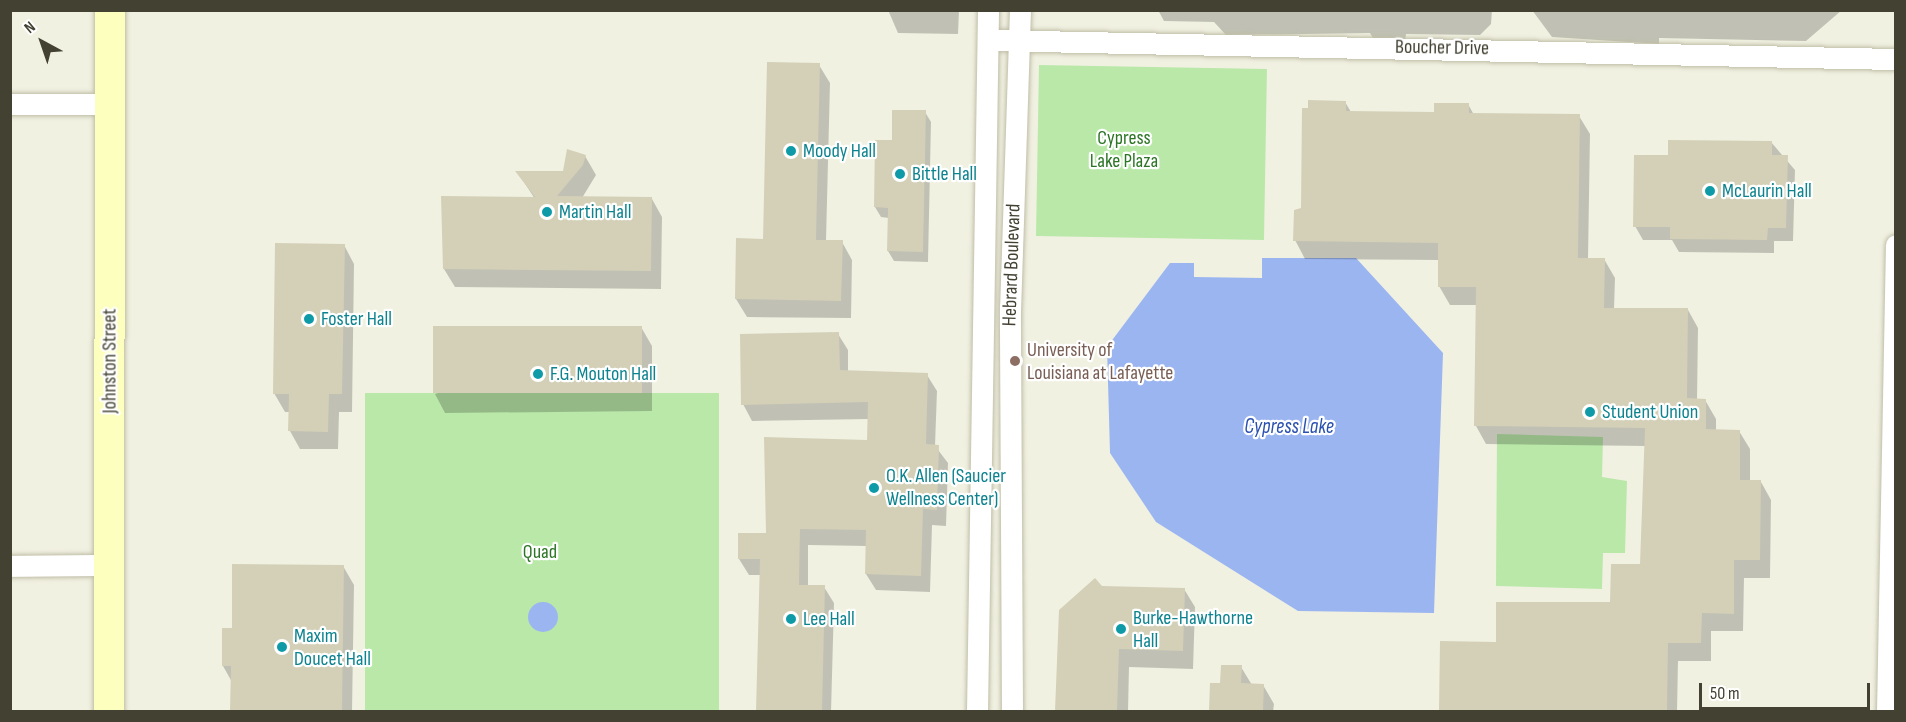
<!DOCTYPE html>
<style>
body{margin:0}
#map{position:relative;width:1906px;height:722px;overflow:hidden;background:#f1f1e2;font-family:"Sofia Sans Condensed",sans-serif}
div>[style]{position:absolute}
.green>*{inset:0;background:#b9e8a9;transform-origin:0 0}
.water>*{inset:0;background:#9bb5f1}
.round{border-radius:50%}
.shadow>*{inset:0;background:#0003}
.building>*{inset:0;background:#d3d0b7;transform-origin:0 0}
.roads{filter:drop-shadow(0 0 2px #c0bea7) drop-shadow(0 0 2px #c0bea7)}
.street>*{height:21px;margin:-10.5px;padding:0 10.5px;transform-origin:10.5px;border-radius:10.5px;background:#fff}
.secondary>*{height:30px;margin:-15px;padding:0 15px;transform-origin:15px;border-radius:15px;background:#fcffbe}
.dots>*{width:16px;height:16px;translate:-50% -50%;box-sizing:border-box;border:3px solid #fff;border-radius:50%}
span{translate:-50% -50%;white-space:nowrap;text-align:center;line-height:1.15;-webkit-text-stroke:4.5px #fff;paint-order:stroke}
.street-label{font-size:20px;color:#434132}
.park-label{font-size:20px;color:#2c7525}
.culture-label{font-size:20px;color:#0d838f}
.left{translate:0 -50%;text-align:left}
.education-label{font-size:20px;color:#785e54}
.water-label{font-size:21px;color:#2a51b0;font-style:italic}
.frame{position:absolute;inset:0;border:12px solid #434132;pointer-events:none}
.north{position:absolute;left:12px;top:12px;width:60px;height:60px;-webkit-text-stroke:4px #fff;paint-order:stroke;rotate:320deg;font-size:16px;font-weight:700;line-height:24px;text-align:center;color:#434132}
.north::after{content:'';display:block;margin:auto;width:21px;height:27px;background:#434132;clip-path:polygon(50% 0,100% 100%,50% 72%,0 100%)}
.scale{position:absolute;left:1699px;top:683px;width:171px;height:27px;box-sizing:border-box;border:3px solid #434132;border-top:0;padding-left:8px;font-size:18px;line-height:21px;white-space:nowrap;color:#434132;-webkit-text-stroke:4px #fff;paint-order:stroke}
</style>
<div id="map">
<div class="green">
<i style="left:1039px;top:65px;width:228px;height:171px;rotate:1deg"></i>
<i style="left:365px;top:393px;width:354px;height:319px"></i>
<i style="clip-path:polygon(1497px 434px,1603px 437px,1602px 477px,1627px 481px,1625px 553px,1603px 553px,1602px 589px,1496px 586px)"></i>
</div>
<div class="water">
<i style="clip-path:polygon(1262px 258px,1356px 258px,1443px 353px,1434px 613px,1298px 611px,1156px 522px,1110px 453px,1107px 347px,1170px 263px,1194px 263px,1194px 277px,1262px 278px)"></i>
<i class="round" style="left:528px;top:602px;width:30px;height:30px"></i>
</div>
<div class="shadow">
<i style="clip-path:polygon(888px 10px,959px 10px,958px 34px,898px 33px)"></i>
<i style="clip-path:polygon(1158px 10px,1492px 10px,1491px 24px,1480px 35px,1406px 34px,1405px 41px,1374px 40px,1370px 33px,1226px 35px,1214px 22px,1164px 21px)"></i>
<i style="clip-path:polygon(1532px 10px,1842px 10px,1806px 41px,1659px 38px,1659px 44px,1552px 37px)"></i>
<i style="clip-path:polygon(819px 65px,830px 83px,826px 241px,842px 242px,852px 260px,851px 318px,747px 317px,736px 299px,764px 240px)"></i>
<i style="clip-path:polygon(1345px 102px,1351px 112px,1435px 113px,1468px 104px,1474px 115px,1579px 116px,1590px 134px,1588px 259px,1604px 259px,1615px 278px,1614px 309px,1688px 310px,1698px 328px,1697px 400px,1705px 400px,1716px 419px,1716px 431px,1739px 431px,1750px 449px,1750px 482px,1761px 482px,1771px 500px,1770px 578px,1744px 578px,1743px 631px,1711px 631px,1711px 661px,1678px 661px,1677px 712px,1441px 712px,1441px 643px,1497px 643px,1612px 604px,1641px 566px,1646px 446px,1486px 444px,1476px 426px,1478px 305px,1450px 305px,1439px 286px,1439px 260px,1305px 259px,1295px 240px,1303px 210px)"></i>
<i style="clip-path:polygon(925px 112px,931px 122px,928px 262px,894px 261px,888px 251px,889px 218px,881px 217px,875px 207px,893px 142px)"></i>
<i style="clip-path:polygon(1771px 142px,1795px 170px,1793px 241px,1774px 241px,1774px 253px,1679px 252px,1672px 240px,1643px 240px,1635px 226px,1669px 156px)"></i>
<i style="clip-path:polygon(585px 156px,596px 175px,582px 198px,652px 199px,662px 217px,661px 289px,455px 287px,444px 269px,535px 199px,518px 173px,565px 173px)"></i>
<i style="clip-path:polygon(344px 245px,354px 264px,352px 412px,339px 412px,338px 449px,300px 449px,290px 431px,290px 412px,285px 412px,274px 393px)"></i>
<i style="clip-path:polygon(641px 327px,652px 346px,652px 411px,445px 413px,435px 394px)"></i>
<i style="clip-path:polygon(838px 334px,848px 350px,848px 372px,927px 375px,937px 391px,935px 446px,948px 463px,946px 526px,932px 525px,930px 592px,876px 590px,866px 574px,867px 546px,808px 545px,808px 586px,824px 587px,834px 603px,831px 712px,758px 712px,761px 575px,749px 575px,739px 559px,768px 535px,766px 438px,868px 441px,869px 419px,752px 421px,743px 404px)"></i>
<i style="clip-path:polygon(343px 566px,354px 585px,352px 712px,232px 712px,232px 682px,223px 666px,223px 629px,233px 629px)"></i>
<i style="clip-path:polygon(1101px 587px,1184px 589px,1195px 607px,1193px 669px,1129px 667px,1128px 712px,1057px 712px,1060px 610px)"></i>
<i style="clip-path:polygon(1241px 667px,1252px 685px,1263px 685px,1274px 704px,1273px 712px,1210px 712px,1211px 684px,1222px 684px)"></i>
</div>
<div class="building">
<i style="clip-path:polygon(767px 62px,820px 63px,816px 240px,843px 240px,841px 301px,735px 299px,736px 238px,763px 239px)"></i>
<i style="clip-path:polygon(1308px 100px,1346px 101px,1346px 111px,1434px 112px,1434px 103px,1469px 103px,1469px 113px,1580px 114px,1578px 258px,1605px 258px,1604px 308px,1688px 308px,1687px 398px,1706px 399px,1706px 429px,1740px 430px,1740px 480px,1761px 480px,1760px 560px,1734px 560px,1734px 614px,1702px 613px,1701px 643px,1668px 643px,1667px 711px,1439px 711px,1440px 641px,1496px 642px,1496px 602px,1610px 602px,1611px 564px,1640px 564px,1645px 428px,1474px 426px,1476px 287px,1438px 287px,1438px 243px,1293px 241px,1294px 210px,1301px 208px,1302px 108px,1308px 108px)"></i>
<i style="clip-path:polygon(892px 110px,926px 110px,923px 252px,887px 251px,888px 208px,874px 207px,875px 140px,892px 140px)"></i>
<i style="clip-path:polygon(1668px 140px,1772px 141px,1772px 155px,1788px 155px,1786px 228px,1768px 228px,1767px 240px,1670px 239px,1670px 227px,1633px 227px,1634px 155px,1668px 155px)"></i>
<i style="clip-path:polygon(567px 149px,586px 155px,583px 165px,557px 196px,652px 197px,651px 271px,443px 269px,441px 196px,535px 197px,515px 171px,563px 171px)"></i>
<i style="clip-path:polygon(275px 243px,345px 244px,342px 394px,329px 394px,328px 432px,288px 431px,289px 394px,273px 394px)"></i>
<i style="left:642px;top:326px;width:67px;height:209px;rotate:90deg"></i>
<i style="clip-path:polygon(839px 332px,840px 370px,928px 373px,926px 444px,939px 445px,937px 510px,923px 509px,921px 576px,865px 574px,866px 530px,800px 529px,799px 585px,825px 585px,822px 711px,756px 711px,760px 559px,738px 559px,738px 533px,766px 533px,764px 437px,867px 440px,868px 402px,741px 405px,740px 334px)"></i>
<i style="clip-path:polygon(232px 564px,344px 565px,342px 711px,230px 711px,231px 666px,222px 666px,222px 628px,232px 628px)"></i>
<i style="clip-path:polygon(1095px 578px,1102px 586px,1185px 588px,1183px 651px,1119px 649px,1117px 711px,1055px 711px,1059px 610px)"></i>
<i style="clip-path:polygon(1221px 665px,1242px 665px,1241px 683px,1264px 684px,1263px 711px,1209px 711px,1210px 683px,1220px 683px)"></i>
</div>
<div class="roads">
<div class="street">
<i style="left:988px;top:40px;width:908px;rotate:1.2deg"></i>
<i style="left:10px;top:104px;width:101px"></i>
<i style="left:10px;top:566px;width:100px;rotate:-0.6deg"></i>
<i style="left:977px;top:712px;width:702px;rotate:-89.1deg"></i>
<i style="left:1012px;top:712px;width:401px;rotate:-90.3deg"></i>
<i style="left:1010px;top:311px;width:301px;rotate:-88.1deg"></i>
<i style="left:1887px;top:712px;width:467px;rotate:-88.9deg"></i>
</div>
<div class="secondary">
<i style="left:109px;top:712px;width:702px;rotate:-89.92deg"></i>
</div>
</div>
<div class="dots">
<i style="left:791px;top:151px;background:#0f9aa8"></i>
<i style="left:900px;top:174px;background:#0f9aa8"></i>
<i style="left:1710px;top:191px;background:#0f9aa8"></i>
<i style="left:547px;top:212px;background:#0f9aa8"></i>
<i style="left:309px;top:319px;background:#0f9aa8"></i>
<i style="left:1015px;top:361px;background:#8d6e63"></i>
<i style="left:538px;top:374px;background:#0f9aa8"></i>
<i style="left:1590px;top:412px;background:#0f9aa8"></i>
<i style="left:874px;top:488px;background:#0f9aa8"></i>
<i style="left:791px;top:619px;background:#0f9aa8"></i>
<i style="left:1121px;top:629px;background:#0f9aa8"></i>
<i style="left:282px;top:647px;background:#0f9aa8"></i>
</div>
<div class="street-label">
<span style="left:1442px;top:48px;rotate:1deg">Boucher Drive</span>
<span style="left:1012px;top:265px;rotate:-88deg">Hebrard Boulevard</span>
<span style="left:110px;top:361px;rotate:-90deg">Johnston Street</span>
</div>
<div class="park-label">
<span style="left:1124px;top:150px">Cypress<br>Lake Plaza</span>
<span style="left:540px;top:552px">Quad</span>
</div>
<div class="culture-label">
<span class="left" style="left:803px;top:151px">Moody Hall</span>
<span class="left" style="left:912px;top:174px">Bittle Hall</span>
<span class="left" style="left:1722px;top:191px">McLaurin Hall</span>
<span class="left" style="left:559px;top:212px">Martin Hall</span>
<span class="left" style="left:321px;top:319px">Foster Hall</span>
<span class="left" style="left:550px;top:374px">F.G. Mouton Hall</span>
<span class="left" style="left:1602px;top:412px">Student Union</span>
<span class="left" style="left:886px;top:488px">O.K. Allen (Saucier<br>Wellness Center)</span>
<span class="left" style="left:1133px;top:630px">Burke-Hawthorne<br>Hall</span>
<span class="left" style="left:803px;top:619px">Lee Hall</span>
<span class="left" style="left:294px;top:648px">Maxim<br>Doucet Hall</span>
</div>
<div class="education-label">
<span class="left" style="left:1027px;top:362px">University of<br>Louisiana at Lafayette</span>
</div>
<div class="water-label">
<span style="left:1289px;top:427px">Cypress Lake</span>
</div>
<div class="frame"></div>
<div class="north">N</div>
<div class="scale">50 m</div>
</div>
